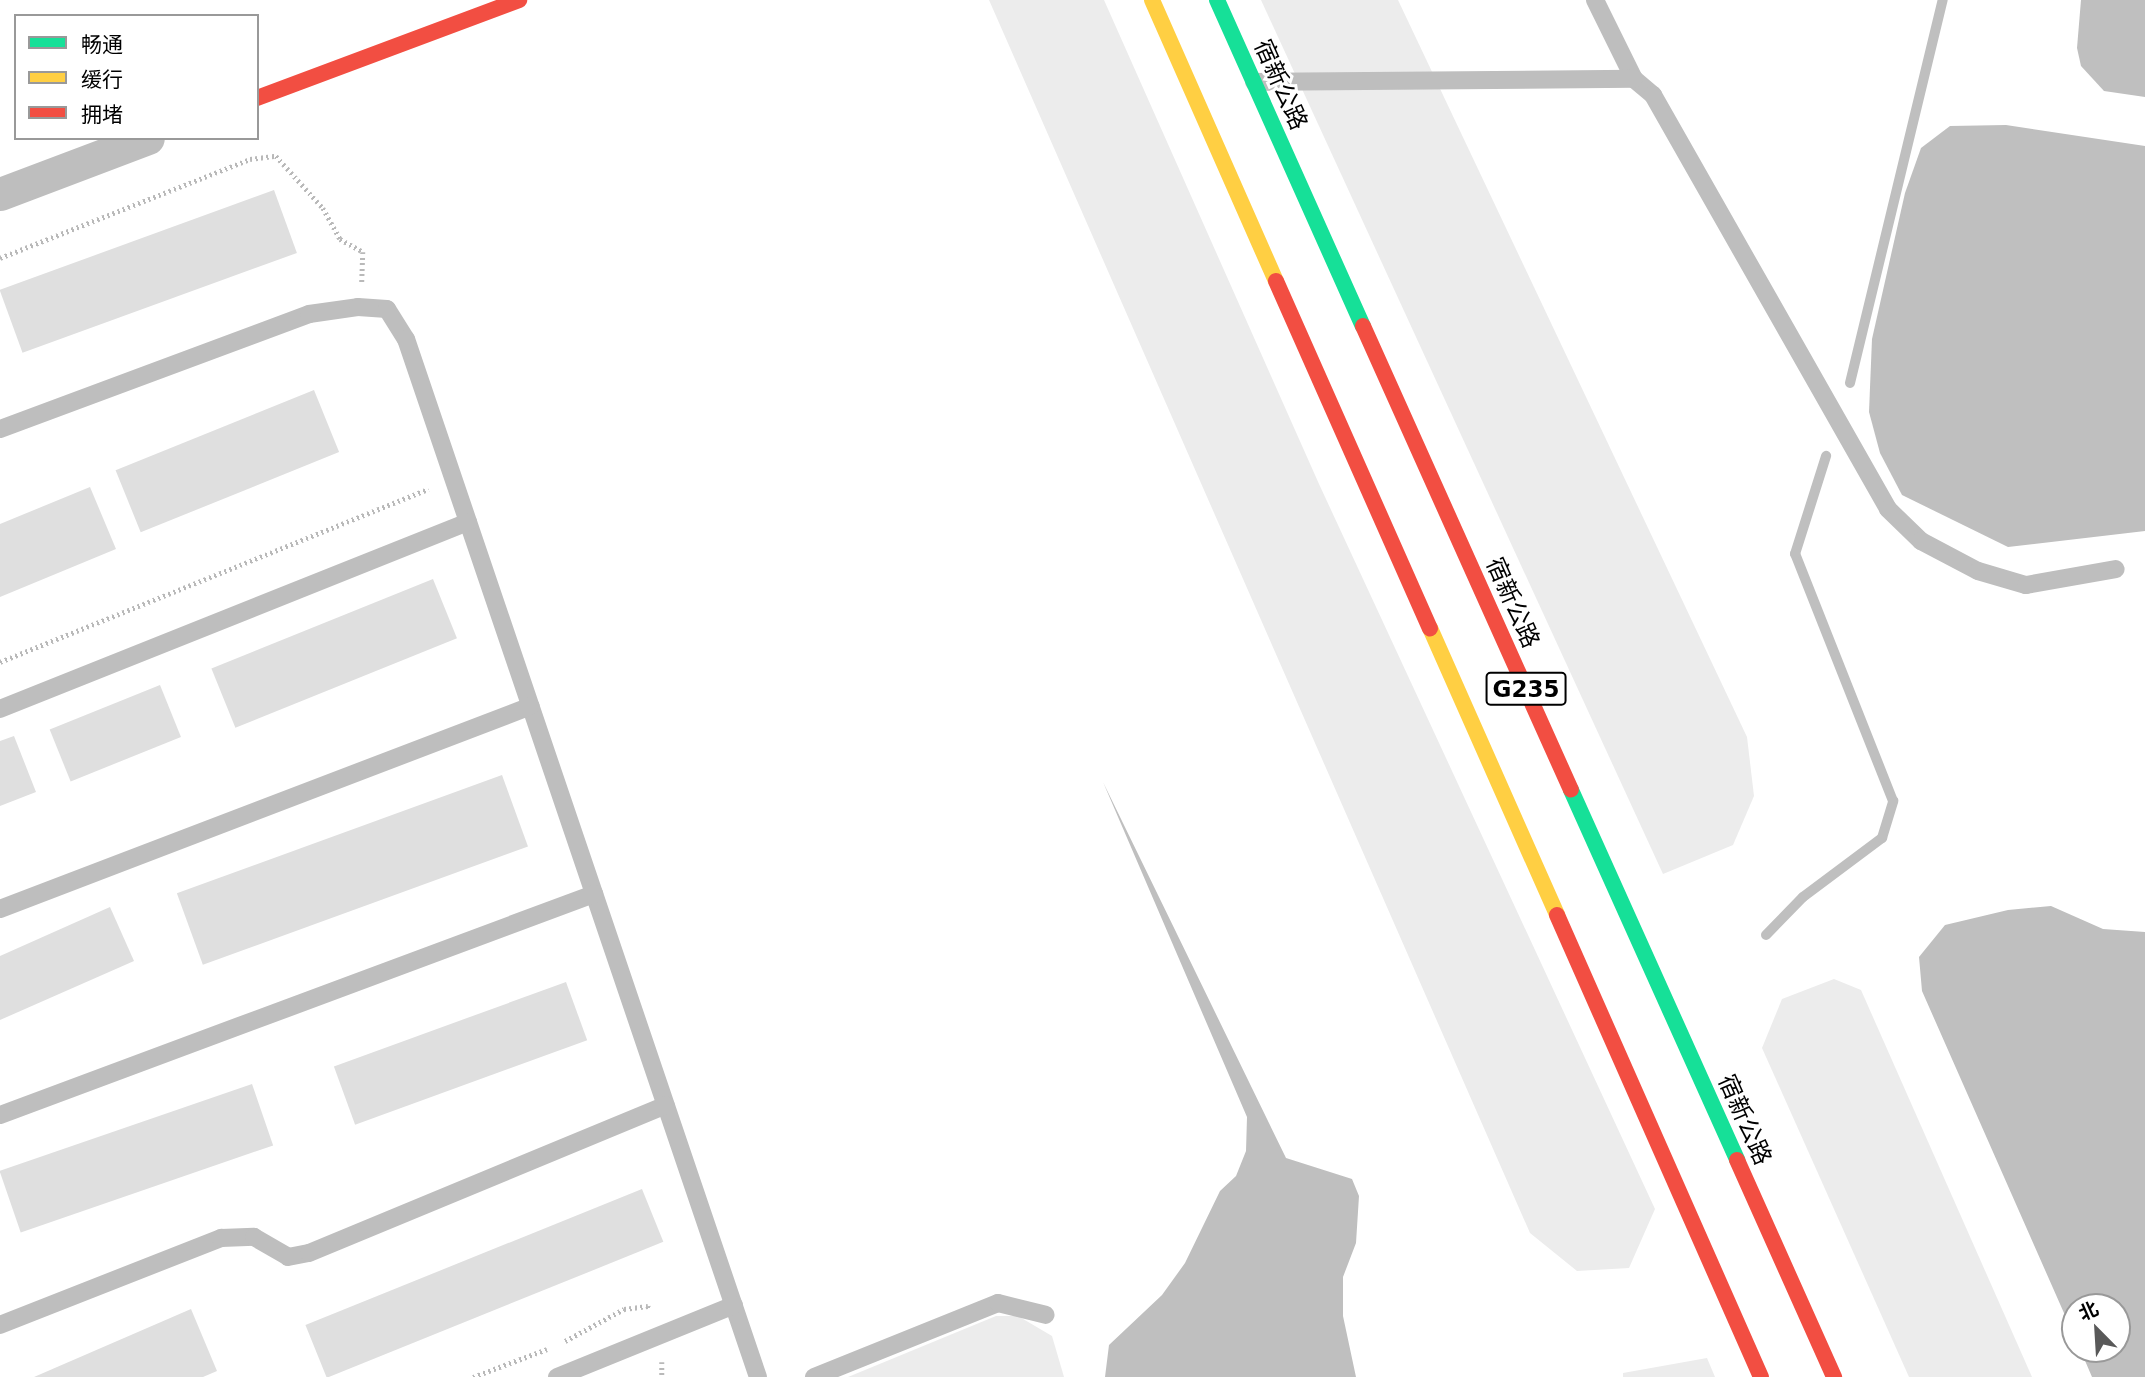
<!DOCTYPE html>
<meta charset="utf-8">
<style>
body{margin:0}
#map{position:relative;width:2145px;height:1377px;overflow:hidden;background:#fff;font-family:"DejaVu Sans","Noto Sans SC",sans-serif}
div>[style]{position:absolute}
.green>*{inset:0;background:#ececec}
.water>*{inset:0;background:#bfbfbf}
.stream>*{height:10px;margin:-5px;padding:0 5px;transform-origin:5px;border-radius:5px;background:#bfbfbf}
.building>*{inset:0;background:#dfdfdf;transform-origin:0 0}
.path>*{height:4.5px;margin-top:-2.25px;transform-origin:0;background:repeating-linear-gradient(90deg,#b9b9b9 0 2px,transparent 0 5.5px)}
.lane>*{height:18px;margin:-9px;padding:0 9px;transform-origin:9px;border-radius:9px;background:#bebebe}
.street>*{height:33px;margin:-16.5px;padding:0 16.5px;transform-origin:16.5px;border-radius:16.5px;background:#bebebe}
.fast>*{height:16px;margin:-8px;padding:0 8px;transform-origin:8px;border-radius:8px;background:#16e098}
.slow>*{height:16px;margin:-8px;padding:0 8px;transform-origin:8px;border-radius:8px;background:#ffcf43}
.jam>*{height:16px;margin:-8px;padding:0 8px;transform-origin:8px;border-radius:8px;background:#f24e42}
span{translate:-50% -50%;white-space:nowrap;text-align:center;line-height:1.15;-webkit-text-stroke:6px #fff;paint-order:stroke}
.shield-label span{padding:2px 5px;background:#fff;border:2px solid;border-radius:5px;-webkit-text-stroke-width:0}
.shield-label{font-size:23px;color:#000;font-weight:700}
.street-label{font-size:24px;color:#000}
.legend{position:absolute;left:14px;top:14px;width:245px;height:126px;box-sizing:border-box;background:#fff;border:2px solid #999;margin:0;padding:9px 12px;list-style:none;font-size:21px;color:#000}
.legend li{display:flex;align-items:center;gap:14px;height:35px}
.legend b{width:35px;border:2px solid #999}
.north{position:absolute;left:2061px;top:1293px;width:70px;height:70px;box-sizing:border-box;background:#fff;border:2px solid #999;border-radius:50%;rotate:336deg;font-size:19px;font-weight:700;line-height:28px;text-align:center;color:#000}
.north::after{content:'';display:block;margin:auto;width:24px;height:32px;background:#595959;clip-path:polygon(50% 0,100% 100%,50% 72%,0 100%)}
</style>
<div id="map">
<div class="green">
<i style="clip-path:polygon(989px 0,1104px 0,1319px 484px,1655px 1209px,1629px 1268px,1577px 1271px,1530px 1233px)"></i>
<i style="clip-path:polygon(1261px 0,1398px 0,1747px 737px,1754px 796px,1733px 845px,1663px 874px)"></i>
<i style="clip-path:polygon(1834px 979px,1861px 990px,2032px 1377px,1909px 1377px,1762px 1048px,1782px 999px)"></i>
<i style="clip-path:polygon(996px 1316px,1018px 1316px,1052px 1336px,1064px 1377px,848px 1377px)"></i>
<i style="clip-path:polygon(1707px 1358px,1715px 1377px,1623px 1377px,1623px 1373px)"></i>
</div>
<div class="water">
<i style="clip-path:polygon(2081px 0,2145px 0,2145px 97px,2104px 91px,2081px 66px,2077px 48px)"></i>
<i style="clip-path:polygon(2006px 125px,2145px 146px,2145px 531px,2008px 547px,1902px 495px,1880px 453px,1869px 412px,1872px 339px,1905px 193px,1921px 148px,1950px 126px)"></i>
<i style="clip-path:polygon(1103px 782px,1286px 1158px,1352px 1179px,1359px 1196px,1356px 1243px,1343px 1277px,1343px 1316px,1356px 1377px,1105px 1377px,1109px 1345px,1162px 1295px,1185px 1263px,1220px 1191px,1236px 1176px,1246px 1151px,1247px 1117px)"></i>
<i style="clip-path:polygon(2051px 906px,2103px 929px,2145px 932px,2145px 1377px,2092px 1377px,2080px 1349px,2117px 1349px,2117px 1307px,2075px 1307px,2075px 1338px,1922px 991px,1919px 957px,1945px 925px,2008px 910px)"></i>
</div>
<div class="stream">
<i style="left:1850px;top:383px;width:394px;rotate:-76.4deg"></i>
<i style="left:1766px;top:935px;width:53px;rotate:-45.8deg"></i>
<i style="left:1803px;top:897px;width:99px;rotate:-36.8deg"></i>
<i style="left:1882px;top:838px;width:39px;rotate:-73deg"></i>
<i style="left:1893px;top:801px;width:266px;rotate:-111.6deg"></i>
<i style="left:1795px;top:554px;width:103px;rotate:-72.4deg"></i>
</div>
<div class="building">
<i style="left:274px;top:190px;width:67px;height:292px;rotate:70deg"></i>
<i style="left:314px;top:390px;width:67px;height:214px;rotate:68deg"></i>
<i style="clip-path:polygon(90px 487px,116px 549px,0 597px,0 524px)"></i>
<i style="left:433px;top:579px;width:64px;height:239px;rotate:68deg"></i>
<i style="left:160px;top:685px;width:56px;height:119px;rotate:68deg"></i>
<i style="clip-path:polygon(14px 736px,36px 792px,0 806px,0 741px)"></i>
<i style="left:502px;top:775px;width:76px;height:346px;rotate:70deg"></i>
<i style="clip-path:polygon(110px 907px,134px 961px,0 1020px,0 956px)"></i>
<i style="left:566px;top:982px;width:62px;height:247px;rotate:70deg"></i>
<i style="left:252px;top:1084px;width:65px;height:267px;rotate:71deg"></i>
<i style="left:642px;top:1189px;width:57px;height:363px;rotate:68deg"></i>
<i style="clip-path:polygon(191px 1309px,217px 1371px,203px 1377px,34px 1377px)"></i>
</div>
<div class="path">
<i style="left:0;top:258px;width:269px;rotate:-21.6deg"></i>
<i style="left:250px;top:159px;width:26px;rotate:-7deg"></i>
<i style="left:276px;top:156px;width:70px;rotate:47.9deg"></i>
<i style="left:323px;top:208px;width:35px;rotate:61deg"></i>
<i style="left:340px;top:239px;width:26px;rotate:29deg"></i>
<i style="left:363px;top:252px;width:30px;rotate:92deg"></i>
<i style="left:0;top:662px;width:462px;rotate:-22deg"></i>
<i style="left:565px;top:1341px;width:67px;rotate:-28.5deg"></i>
<i style="left:624px;top:1309px;width:24px;rotate:-7deg"></i>
<i style="left:648px;top:1306px;width:5px;rotate:68deg"></i>
<i style="left:662px;top:1362px;width:15px;rotate:90deg"></i>
<i style="left:473px;top:1377px;width:79px;rotate:-20.7deg"></i>
</div>
<div class="lane">
<i style="left:1595px;top:0;width:88px;rotate:63.7deg"></i>
<i style="left:1634px;top:79px;width:25px;rotate:40deg"></i>
<i style="left:1653px;top:95px;width:476px;rotate:60.4deg"></i>
<i style="left:1888px;top:509px;width:46px;rotate:44.1deg"></i>
<i style="left:1921px;top:541px;width:64px;rotate:27.8deg"></i>
<i style="left:1978px;top:571px;width:50px;rotate:16.3deg"></i>
<i style="left:2026px;top:585px;width:91px;rotate:-10.1deg"></i>
<i style="left:1254px;top:82px;width:380px;rotate:-0.5deg"></i>
<i style="left:0;top:429px;width:330px;rotate:-20.4deg"></i>
<i style="left:309px;top:314px;width:49px;rotate:-8.1deg"></i>
<i style="left:358px;top:307px;width:29px;rotate:4deg"></i>
<i style="left:387px;top:309px;width:36px;rotate:58deg"></i>
<i style="left:406px;top:339px;width:1096px;rotate:71.27deg"></i>
<i style="left:0;top:709px;width:504px;rotate:-21.78deg"></i>
<i style="left:0;top:909px;width:568px;rotate:-20.92deg"></i>
<i style="left:0;top:1115px;width:634px;rotate:-20.41deg"></i>
<i style="left:0;top:1325px;width:238px;rotate:-21.5deg"></i>
<i style="left:221px;top:1238px;width:33px;rotate:-2deg"></i>
<i style="left:254px;top:1237px;width:39px;rotate:30deg"></i>
<i style="left:288px;top:1257px;width:21px;rotate:-11deg"></i>
<i style="left:309px;top:1253px;width:386px;rotate:-22.5deg"></i>
<i style="left:557px;top:1377px;width:191px;rotate:-22.1deg"></i>
<i style="left:814px;top:1377px;width:198px;rotate:-21.9deg"></i>
<i style="left:998px;top:1303px;width:49px;rotate:14deg"></i>
</div>
<div class="street">
<i style="left:0;top:194px;width:158px;rotate:-20.7deg"></i>
</div>
<div class="fast">
<i style="left:1217px;top:0;width:357px;rotate:65.9deg"></i>
<i style="left:1571px;top:790px;width:406px;rotate:65.8deg"></i>
</div>
<div class="slow">
<i style="left:1152px;top:0;width:307px;rotate:66.2deg"></i>
<i style="left:1430px;top:628px;width:314px;rotate:66.1deg"></i>
</div>
<div class="jam">
<i style="left:257px;top:98px;width:280px;rotate:-20.5deg"></i>
<i style="left:1276px;top:281px;width:380px;rotate:66.1deg"></i>
<i style="left:1363px;top:326px;width:508px;rotate:65.85deg"></i>
<i style="left:1557px;top:915px;width:505px;rotate:66.18deg"></i>
<i style="left:1737px;top:1160px;width:238px;rotate:65.9deg"></i>
</div>
<div class="shield-label">
<span style="left:1526px;top:689px">G235</span>
</div>
<div class="street-label">
<span style="left:1280px;top:85px;rotate:66deg">宿新公路</span>
<span style="left:1512px;top:603px;rotate:66deg">宿新公路</span>
<span style="left:1744px;top:1120px;rotate:66deg">宿新公路</span>
</div>
<ul class="legend">
<li><b style="height:9px;background:#16e098"></b>畅通</li>
<li><b style="height:9px;background:#ffcf43"></b>缓行</li>
<li><b style="height:9px;background:#f24e42"></b>拥堵</li>
</ul>
<div class="north">北</div>
</div>
